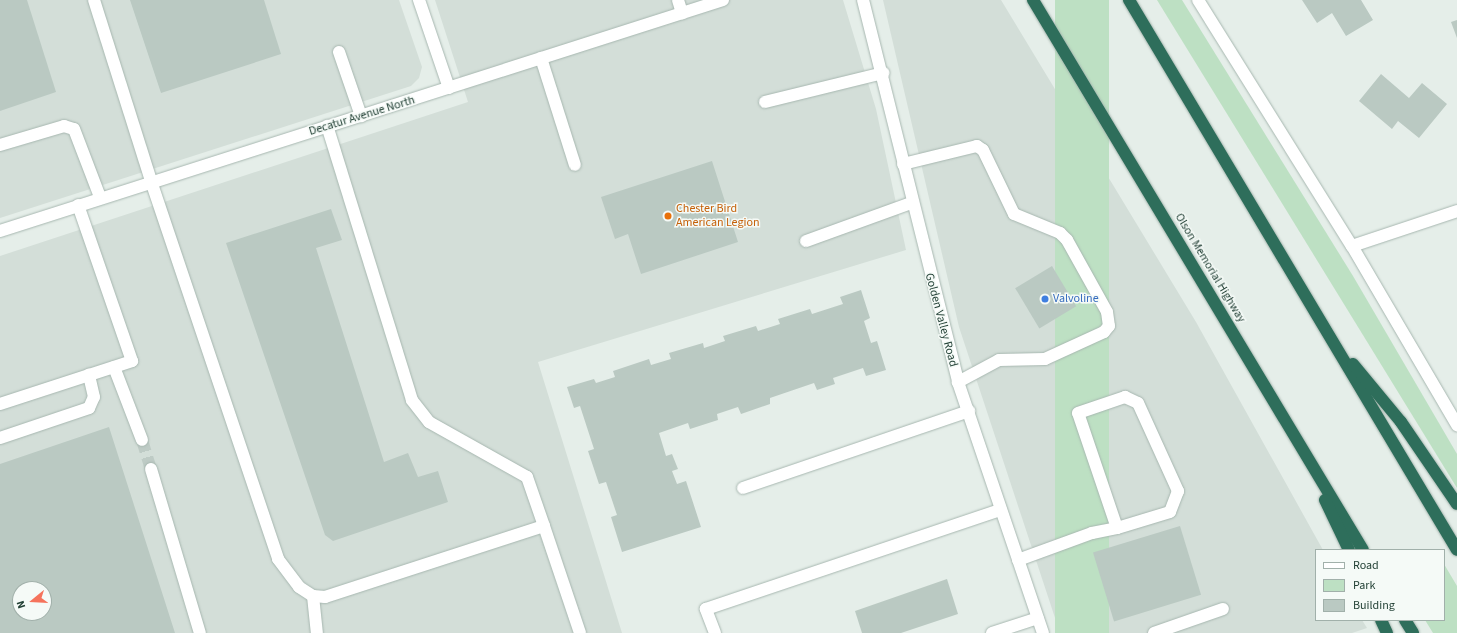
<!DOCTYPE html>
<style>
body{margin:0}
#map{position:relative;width:1457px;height:633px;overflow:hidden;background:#e5eee9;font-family:"Source Sans 3",sans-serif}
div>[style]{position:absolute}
.built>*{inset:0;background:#d3ded8}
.green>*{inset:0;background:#bde0c3;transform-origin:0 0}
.building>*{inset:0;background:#bac9c2;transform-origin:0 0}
.minor-tunnel>*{height:12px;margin-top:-6px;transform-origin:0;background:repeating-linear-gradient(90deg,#becbc5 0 12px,transparent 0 18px)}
.roads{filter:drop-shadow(0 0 1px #a7b7b0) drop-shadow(0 0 1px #a7b7b0)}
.minor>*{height:12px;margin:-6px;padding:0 6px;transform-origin:6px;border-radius:6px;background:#fff}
.highway>*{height:12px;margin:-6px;padding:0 6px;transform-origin:6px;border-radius:6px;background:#2e6e5b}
.dots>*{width:11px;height:11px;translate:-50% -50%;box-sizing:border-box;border:2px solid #f5faf7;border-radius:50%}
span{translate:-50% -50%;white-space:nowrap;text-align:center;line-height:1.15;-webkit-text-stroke:3px #f5faf7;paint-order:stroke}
.street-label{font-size:12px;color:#234136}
.food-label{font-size:12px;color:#c56008}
.left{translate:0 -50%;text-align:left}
.shop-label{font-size:12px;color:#366cbe}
.legend{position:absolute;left:1315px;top:549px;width:130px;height:72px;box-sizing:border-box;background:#f5faf7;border:1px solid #a1b0aa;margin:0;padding:5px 7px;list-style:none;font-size:12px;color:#234136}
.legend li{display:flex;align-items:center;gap:8px;height:20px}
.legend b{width:20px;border:1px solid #a1b0aa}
.north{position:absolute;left:12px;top:581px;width:40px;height:40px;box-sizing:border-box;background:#f5faf7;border:1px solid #a1b0aa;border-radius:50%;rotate:252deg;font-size:11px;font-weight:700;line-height:16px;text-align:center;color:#234136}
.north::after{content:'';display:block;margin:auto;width:14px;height:18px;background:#f5735c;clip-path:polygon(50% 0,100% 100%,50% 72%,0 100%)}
</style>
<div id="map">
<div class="built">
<i style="clip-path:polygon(0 0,399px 0,422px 67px,419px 78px,411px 86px,0 218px)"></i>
<i style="clip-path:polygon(evenodd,435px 0,843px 0,876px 109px,906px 250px,538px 362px,622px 633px,0 633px,0 256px,468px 102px,435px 0,20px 589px,44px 589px,44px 613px,20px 613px,20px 589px)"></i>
<i style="clip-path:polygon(883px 0,1001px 0,1196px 322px,1323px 550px,1316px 550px,1316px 620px,1362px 620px,1367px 628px,1352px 633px,1060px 633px,959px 327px)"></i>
</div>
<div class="green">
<i style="left:1055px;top:0;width:54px;height:640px"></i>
<i style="clip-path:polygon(1157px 0,1182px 0,1353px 276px,1457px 454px,1457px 488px)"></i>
<i style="clip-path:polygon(1444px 564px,1457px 586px,1457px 633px,1433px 633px,1425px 620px,1444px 620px)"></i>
</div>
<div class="building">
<i style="clip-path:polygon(0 0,27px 0,56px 92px,0 111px)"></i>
<i style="clip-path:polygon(130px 0,264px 0,281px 54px,161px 93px)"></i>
<i style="clip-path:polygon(1302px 0,1361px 0,1373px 20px,1346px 36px,1332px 13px,1317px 23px)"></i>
<i style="clip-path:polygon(1457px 20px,1457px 38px,1451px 22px)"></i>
<i style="clip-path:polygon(1381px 74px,1409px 98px,1422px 83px,1447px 104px,1419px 138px,1398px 121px,1392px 129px,1359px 101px)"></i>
<i style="clip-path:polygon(712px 161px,738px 242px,641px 274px,628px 234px,615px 239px,601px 197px)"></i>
<i style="clip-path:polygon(331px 209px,342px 240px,316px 248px,384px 462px,408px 453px,418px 477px,438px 471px,448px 502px,333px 541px,325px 535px,226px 243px)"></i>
<i style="left:1052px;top:266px;width:47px;height:43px;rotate:59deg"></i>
<i style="clip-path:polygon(861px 290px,870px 318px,864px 321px,871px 343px,877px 341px,886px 370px,866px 376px,863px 368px,833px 378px,835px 384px,817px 390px,814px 383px,770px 398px,770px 404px,741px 414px,738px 407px,717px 414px,718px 420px,690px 429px,688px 423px,659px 433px,666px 456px,672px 454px,678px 469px,672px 471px,677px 484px,686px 481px,701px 527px,622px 552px,611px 517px,617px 515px,606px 482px,599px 484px,588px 451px,594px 449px,580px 406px,574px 408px,567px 387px,594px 379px,596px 383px,615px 377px,613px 371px,649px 359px,651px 365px,671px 359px,669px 353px,703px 343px,704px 348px,725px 341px,723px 336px,756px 326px,758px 331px,780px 324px,778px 319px,810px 309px,812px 314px,843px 304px,840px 297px)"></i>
<i style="clip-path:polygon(evenodd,109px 427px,175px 633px,0 633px,0 464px,109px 427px,20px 589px,44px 589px,44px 613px,20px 613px,20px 589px)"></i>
<i style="left:1180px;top:526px;width:72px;height:91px;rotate:73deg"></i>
<i style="clip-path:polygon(947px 579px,958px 614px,901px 633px,862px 633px,855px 611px)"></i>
</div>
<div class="minor-tunnel">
<i style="left:142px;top:440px;width:30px;rotate:73deg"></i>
</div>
<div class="roads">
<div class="minor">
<i style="left:94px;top:0;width:190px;rotate:72.5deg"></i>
<i style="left:151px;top:181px;width:399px;rotate:71.4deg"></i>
<i style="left:278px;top:559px;width:35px;rotate:53deg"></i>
<i style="left:299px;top:587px;width:17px;rotate:33deg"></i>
<i style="left:313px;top:596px;width:12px;rotate:5deg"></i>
<i style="left:325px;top:597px;width:230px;rotate:-18deg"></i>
<i style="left:544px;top:526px;width:52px;rotate:-109.1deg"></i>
<i style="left:527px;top:477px;width:112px;rotate:-150.7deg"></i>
<i style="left:429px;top:422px;width:28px;rotate:-128deg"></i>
<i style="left:412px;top:400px;width:287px;rotate:-107.2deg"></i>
<i style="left:419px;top:0;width:93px;rotate:71.2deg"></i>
<i style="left:678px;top:0;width:14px;rotate:73deg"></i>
<i style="left:863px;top:0;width:394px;rotate:76deg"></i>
<i style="left:958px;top:382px;width:265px;rotate:71.3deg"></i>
<i style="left:1198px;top:0;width:290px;rotate:58deg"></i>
<i style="left:1352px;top:246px;width:208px;rotate:59.6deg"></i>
<i style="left:339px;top:52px;width:68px;rotate:71deg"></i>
<i style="left:541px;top:58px;width:112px;rotate:72.4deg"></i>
<i style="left:765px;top:102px;width:122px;rotate:-13.8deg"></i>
<i style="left:0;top:145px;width:67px;rotate:-16.5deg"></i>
<i style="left:64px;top:126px;width:10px;rotate:17deg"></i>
<i style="left:74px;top:129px;width:73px;rotate:69.1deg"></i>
<i style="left:903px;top:164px;width:76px;rotate:-13.7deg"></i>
<i style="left:977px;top:146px;width:7px;rotate:34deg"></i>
<i style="left:983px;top:150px;width:71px;rotate:64.2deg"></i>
<i style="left:1014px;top:214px;width:50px;rotate:22.4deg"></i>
<i style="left:1060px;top:233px;width:10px;rotate:45deg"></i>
<i style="left:1067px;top:240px;width:82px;rotate:60.9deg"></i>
<i style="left:1107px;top:312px;width:14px;rotate:82deg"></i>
<i style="left:1109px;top:326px;width:8px;rotate:130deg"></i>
<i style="left:1104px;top:332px;width:65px;rotate:155.4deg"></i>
<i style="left:1045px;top:359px;width:46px;rotate:178.8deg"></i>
<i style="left:999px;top:360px;width:47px;rotate:151.8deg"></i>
<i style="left:0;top:231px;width:759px;rotate:-17.72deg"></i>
<i style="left:806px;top:241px;width:112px;rotate:-19.9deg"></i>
<i style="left:1352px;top:246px;width:111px;rotate:-18.4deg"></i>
<i style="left:114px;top:367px;width:78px;rotate:69deg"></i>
<i style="left:0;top:404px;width:139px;rotate:-18deg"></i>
<i style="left:132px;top:361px;width:165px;rotate:-109.1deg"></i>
<i style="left:0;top:438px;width:94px;rotate:-18.6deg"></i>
<i style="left:89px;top:408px;width:12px;rotate:-66deg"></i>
<i style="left:94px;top:397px;width:23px;rotate:-103deg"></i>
<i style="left:151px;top:469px;width:171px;rotate:73.4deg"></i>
<i style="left:743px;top:488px;width:239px;rotate:-18.8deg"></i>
<i style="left:544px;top:526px;width:113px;rotate:71.4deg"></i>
<i style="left:1018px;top:560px;width:79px;rotate:-20deg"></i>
<i style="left:1092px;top:533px;width:25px;rotate:-11deg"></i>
<i style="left:1117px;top:528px;width:121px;rotate:-108.7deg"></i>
<i style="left:1078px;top:413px;width:50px;rotate:-18.8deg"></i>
<i style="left:1125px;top:397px;width:14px;rotate:25deg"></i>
<i style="left:1138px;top:403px;width:97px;rotate:65.6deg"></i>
<i style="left:1178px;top:491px;width:22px;rotate:111deg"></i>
<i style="left:1170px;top:512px;width:55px;rotate:163.2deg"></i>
<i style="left:313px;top:596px;width:37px;rotate:84deg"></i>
<i style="left:715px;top:633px;width:26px;rotate:-111deg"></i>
<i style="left:706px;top:609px;width:311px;rotate:-18.6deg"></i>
<i style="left:992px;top:633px;width:48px;rotate:-18.1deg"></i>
<i style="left:1154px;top:633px;width:73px;rotate:-19.2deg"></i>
</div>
<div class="highway">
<i style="left:1033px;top:0;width:641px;rotate:59.04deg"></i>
<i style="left:1129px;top:0;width:640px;rotate:59.19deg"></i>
<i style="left:1353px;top:364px;width:75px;rotate:50.4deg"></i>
<i style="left:1401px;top:422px;width:99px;rotate:55.7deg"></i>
<i style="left:1325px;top:500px;width:55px;rotate:64.4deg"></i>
<i style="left:1381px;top:620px;width:14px;rotate:65deg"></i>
<i style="left:1405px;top:620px;width:15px;rotate:58deg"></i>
</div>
</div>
<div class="dots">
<i style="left:668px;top:216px;background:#e8710a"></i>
<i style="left:1045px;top:299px;background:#3f7fe0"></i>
</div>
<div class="street-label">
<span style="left:362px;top:116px;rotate:-17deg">Decatur Avenue North</span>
<span style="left:1210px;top:268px;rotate:59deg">Olson Memorial Highway</span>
<span style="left:941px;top:320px;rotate:75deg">Golden Valley Road</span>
</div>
<div class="food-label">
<span class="left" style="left:676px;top:216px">Chester Bird<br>American Legion</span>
</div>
<div class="shop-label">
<span class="left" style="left:1053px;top:299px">Valvoline</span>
</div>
<ul class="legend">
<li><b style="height:5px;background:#fff"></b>Road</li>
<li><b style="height:11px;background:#bde0c3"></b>Park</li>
<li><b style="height:11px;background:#bac9c2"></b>Building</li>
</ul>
<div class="north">N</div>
</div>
